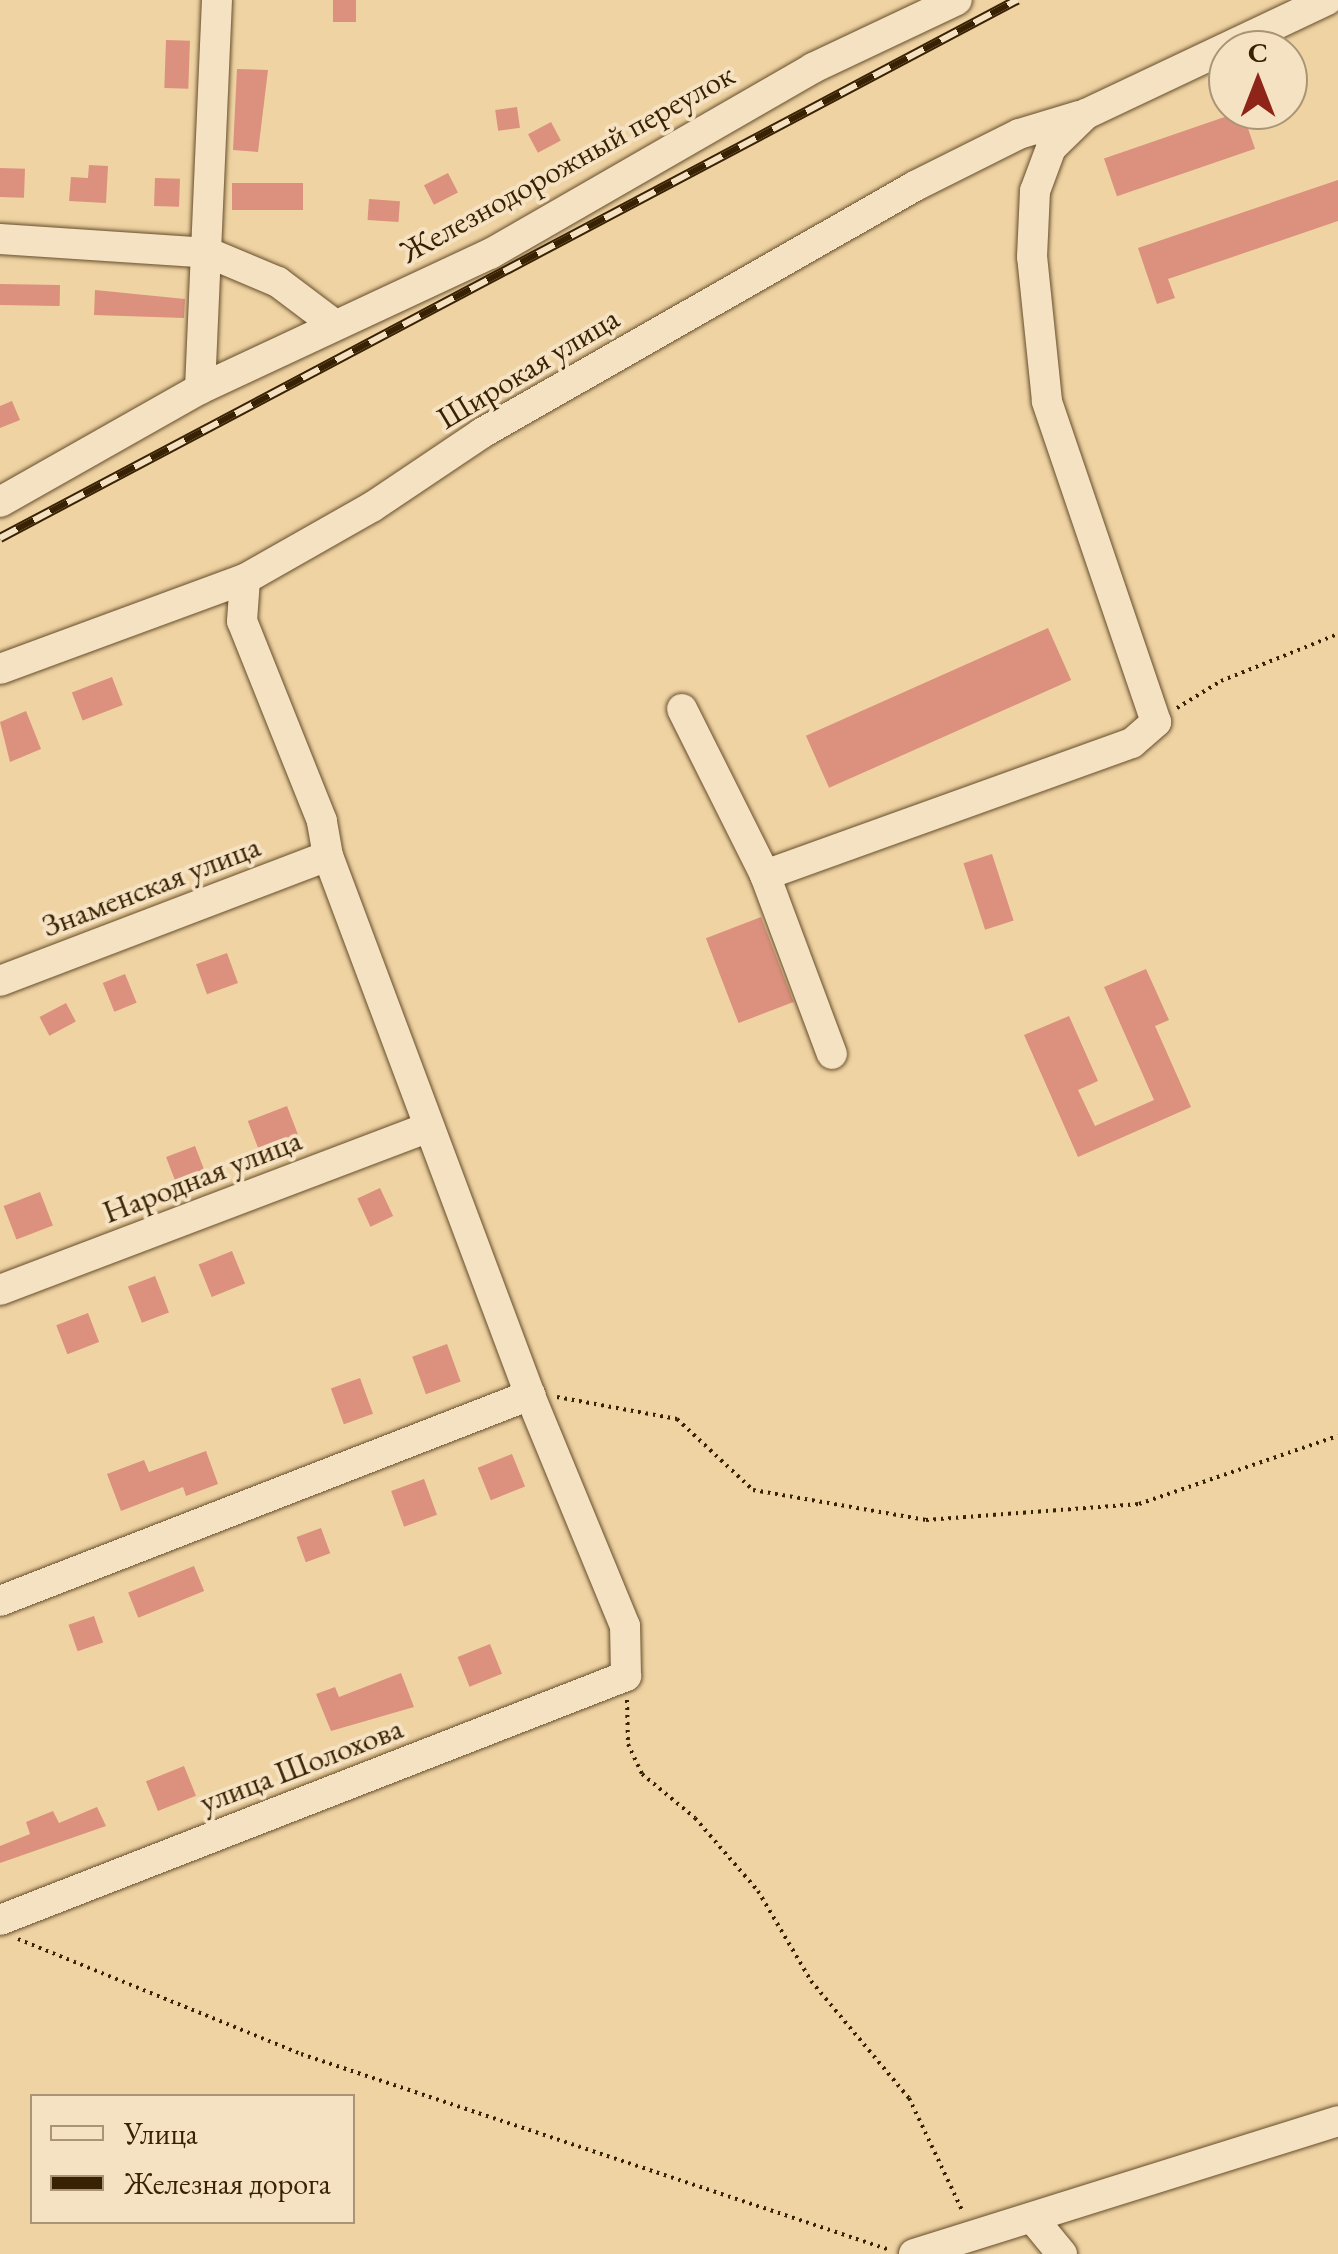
<!DOCTYPE html>
<meta charset="utf-8">
<style>
body{margin:0}
#map{position:relative;width:1338px;height:2254px;overflow:hidden;background:#efd3a3;font-family:"EB Garamond",serif}
div>[style]{position:absolute}
.building>*{inset:0;background:#dc907e;transform-origin:0 0}
.path>*{height:4px;margin-top:-2px;transform-origin:0;background:repeating-linear-gradient(90deg,#382203 0 2.5px,transparent 0 7.5px)}
.roads{filter:drop-shadow(0 0 2px #664e2b) drop-shadow(0 0 2px #664e2b)}
.minor>*{height:30px;margin:-15px;padding:0 15px;transform-origin:15px;border-radius:15px;background:#f5e2c3}
.rail>*{height:10px;margin-top:-5px;transform-origin:0;background:repeating-linear-gradient(90deg,#f5e2c3 0 19px,#382203 0 38px);box-sizing:border-box;border-block:2px solid #382203}
span{translate:-50% -50%;white-space:nowrap;text-align:center;line-height:1.15;-webkit-text-stroke:8px #f5e2c3;paint-order:stroke}
.street-label{font-size:32px;color:#382203}
.legend{position:absolute;left:30px;top:2094px;width:325px;height:130px;box-sizing:border-box;background:#f5e2c3;border:2px solid #a99576;margin:0;padding:12px 18px;list-style:none;font-size:30px;color:#382203}
.legend li{display:flex;align-items:center;gap:20px;height:50px}
.legend b{width:50px;border:2px solid #a99576}
.north{position:absolute;left:1208px;top:30px;width:100px;height:100px;box-sizing:border-box;background:#f5e2c3;border:2px solid #a99576;border-radius:50%;rotate:0deg;font-size:28px;font-weight:700;line-height:40px;text-align:center;color:#382203}
.north::after{content:'';display:block;margin:auto;width:35px;height:45px;background:#8f2418;clip-path:polygon(50% 0,100% 100%,50% 72%,0 100%)}
</style>
<div id="map">
<div class="building">
<i style="left:333px;top:0;width:23px;height:22px"></i>
<i style="left:166px;top:40px;width:24px;height:48px;rotate:2deg"></i>
<i style="clip-path:polygon(237px 69px,268px 70px,258px 152px,233px 150px)"></i>
<i style="left:517px;top:107px;width:21px;height:22px;rotate:82deg"></i>
<i style="left:1242px;top:111px;width:40px;height:146px;rotate:71deg"></i>
<i style="left:551px;top:122px;width:21px;height:26px;rotate:62deg"></i>
<i style="clip-path:polygon(89px 165px,108px 166px,106px 203px,69px 201px,71px 177px,88px 178px)"></i>
<i style="left:0;top:168px;width:25px;height:29px;rotate:2deg"></i>
<i style="left:448px;top:173px;width:22px;height:27px;rotate:63deg"></i>
<i style="left:155px;top:178px;width:25px;height:28px;rotate:2deg"></i>
<i style="clip-path:polygon(1338px 180px,1338px 221px,1168px 279px,1175px 298px,1157px 304px,1138px 248px)"></i>
<i style="left:303px;top:183px;width:27px;height:71px;rotate:90deg"></i>
<i style="left:369px;top:199px;width:31px;height:21px;rotate:4deg"></i>
<i style="left:0;top:284px;width:60px;height:21px;rotate:1deg"></i>
<i style="clip-path:polygon(95px 290px,185px 299px,184px 318px,94px 315px)"></i>
<i style="clip-path:polygon(12px 401px,20px 420px,0 428px,0 406px)"></i>
<i style="left:1048px;top:628px;width:57px;height:265px;rotate:66deg"></i>
<i style="left:112px;top:677px;width:30px;height:43px;rotate:69deg"></i>
<i style="clip-path:polygon(26px 711px,41px 749px,10px 762px,0 722px)"></i>
<i style="left:992px;top:854px;width:70px;height:30px;rotate:72deg"></i>
<i style="left:761px;top:917px;width:91px;height:59px;rotate:69deg"></i>
<i style="left:227px;top:953px;width:32px;height:33px;rotate:70deg"></i>
<i style="clip-path:polygon(1146px 969px,1169px 1020px,1155px 1026px,1191px 1107px,1078px 1157px,1024px 1035px,1069px 1016px,1098px 1081px,1078px 1090px,1095px 1126px,1154px 1100px,1104px 987px)"></i>
<i style="left:125px;top:974px;width:31px;height:24px;rotate:68deg"></i>
<i style="left:66px;top:1003px;width:21px;height:30px;rotate:62deg"></i>
<i style="left:287px;top:1106px;width:34px;height:42px;rotate:69deg"></i>
<i style="left:195px;top:1146px;width:25px;height:31px;rotate:69deg"></i>
<i style="left:380px;top:1188px;width:31px;height:25px;rotate:65deg"></i>
<i style="left:40px;top:1192px;width:36px;height:39px;rotate:69deg"></i>
<i style="left:232px;top:1251px;width:35px;height:36px;rotate:68deg"></i>
<i style="left:155px;top:1276px;width:39px;height:29px;rotate:69deg"></i>
<i style="left:88px;top:1313px;width:31px;height:34px;rotate:69deg"></i>
<i style="left:447px;top:1344px;width:40px;height:37px;rotate:70deg"></i>
<i style="left:360px;top:1378px;width:38px;height:31px;rotate:70deg"></i>
<i style="clip-path:polygon(206px 1451px,218px 1484px,186px 1496px,183px 1487px,121px 1511px,107px 1474px,144px 1460px,149px 1472px)"></i>
<i style="left:512px;top:1454px;width:35px;height:37px;rotate:68deg"></i>
<i style="left:424px;top:1479px;width:38px;height:35px;rotate:70deg"></i>
<i style="left:321px;top:1528px;width:27px;height:26px;rotate:70deg"></i>
<i style="left:194px;top:1566px;width:27px;height:71px;rotate:68deg"></i>
<i style="left:94px;top:1616px;width:28px;height:27px;rotate:71deg"></i>
<i style="left:490px;top:1644px;width:32px;height:35px;rotate:68deg"></i>
<i style="clip-path:polygon(401px 1673px,414px 1707px,331px 1731px,316px 1694px,335px 1687px,339px 1697px)"></i>
<i style="left:184px;top:1766px;width:32px;height:41px;rotate:68deg"></i>
<i style="clip-path:polygon(97px 1807px,106px 1826px,0 1863px,0 1846px,30px 1834px,26px 1822px,53px 1811px,59px 1823px)"></i>
</div>
<div class="path">
<i style="left:1177px;top:708px;width:52px;rotate:-31.5deg"></i>
<i style="left:1221px;top:681px;width:126px;rotate:-21.9deg"></i>
<i style="left:557px;top:1397px;width:122px;rotate:10.4deg"></i>
<i style="left:677px;top:1419px;width:104px;rotate:43.1deg"></i>
<i style="left:753px;top:1490px;width:176px;rotate:9.8deg"></i>
<i style="left:926px;top:1520px;width:214px;rotate:-4.3deg"></i>
<i style="left:1139px;top:1504px;width:210px;rotate:-18.9deg"></i>
<i style="left:627px;top:1700px;width:44px;rotate:88.7deg"></i>
<i style="left:628px;top:1744px;width:33px;rotate:65deg"></i>
<i style="left:642px;top:1774px;width:69px;rotate:39.7deg"></i>
<i style="left:695px;top:1818px;width:96px;rotate:49.2deg"></i>
<i style="left:758px;top:1891px;width:104px;rotate:59.5deg"></i>
<i style="left:811px;top:1981px;width:153px;rotate:50.1deg"></i>
<i style="left:909px;top:2098px;width:126px;rotate:64.7deg"></i>
<i style="left:18px;top:1939px;width:305px;rotate:22.1deg"></i>
<i style="left:301px;top:2054px;width:621px;rotate:18.41deg"></i>
</div>
<div class="roads">
<div class="minor">
<i style="left:0;top:239px;width:209px;rotate:3.8deg"></i>
<i style="left:209px;top:253px;width:75px;rotate:22.8deg"></i>
<i style="left:278px;top:282px;width:71px;rotate:37deg"></i>
<i style="left:200px;top:389px;width:389px;rotate:-87.5deg"></i>
<i style="left:0;top:502px;width:230px;rotate:-29.5deg"></i>
<i style="left:200px;top:389px;width:320px;rotate:-25deg"></i>
<i style="left:490px;top:254px;width:373px;rotate:-29.9deg"></i>
<i style="left:813px;top:68px;width:159px;rotate:-25.3deg"></i>
<i style="left:0;top:669px;width:261px;rotate:-20.2deg"></i>
<i style="left:245px;top:579px;width:146px;rotate:-29.6deg"></i>
<i style="left:372px;top:507px;width:133px;rotate:-33.9deg"></i>
<i style="left:482px;top:433px;width:498px;rotate:-29.7deg"></i>
<i style="left:915px;top:186px;width:116px;rotate:-26.6deg"></i>
<i style="left:1019px;top:134px;width:63px;rotate:-16.7deg"></i>
<i style="left:682px;top:709px;width:186px;rotate:63.4deg"></i>
<i style="left:765px;top:875px;width:191px;rotate:69.5deg"></i>
<i style="left:765px;top:875px;width:390px;rotate:-19.8deg"></i>
<i style="left:1132px;top:743px;width:32px;rotate:-41deg"></i>
<i style="left:1156px;top:722px;width:339px;rotate:-108.8deg"></i>
<i style="left:1047px;top:401px;width:145px;rotate:-95.9deg"></i>
<i style="left:1032px;top:257px;width:66px;rotate:-87.4deg"></i>
<i style="left:1035px;top:191px;width:46px;rotate:-69.6deg"></i>
<i style="left:1051px;top:148px;width:49px;rotate:-44.2deg"></i>
<i style="left:1086px;top:114px;width:267px;rotate:-25.3deg"></i>
<i style="left:0;top:981px;width:351px;rotate:-20.9deg"></i>
<i style="left:0;top:1290px;width:459px;rotate:-20.8deg"></i>
<i style="left:0;top:1601px;width:569px;rotate:-21.24deg"></i>
<i style="left:0;top:1920px;width:672px;rotate:-21.29deg"></i>
<i style="left:626px;top:1676px;width:50px;rotate:-91.1deg"></i>
<i style="left:625px;top:1626px;width:250px;rotate:-112.4deg"></i>
<i style="left:530px;top:1395px;width:576px;rotate:-110.54deg"></i>
<i style="left:328px;top:856px;width:36px;rotate:-100deg"></i>
<i style="left:322px;top:821px;width:215px;rotate:-111.8deg"></i>
<i style="left:242px;top:621px;width:42px;rotate:-85.9deg"></i>
<i style="left:1034px;top:2220px;width:44px;rotate:50.5deg"></i>
<i style="left:914px;top:2254px;width:444px;rotate:-17.4deg"></i>
</div>
</div>
<div class="rail">
<i style="left:0;top:538px;width:1151px;rotate:-27.88deg"></i>
</div>
<div class="street-label">
<span style="left:567px;top:163px;rotate:-29deg">Железнодорожный переулок</span>
<span style="left:528px;top:368px;rotate:-31deg">Широкая улица</span>
<span style="left:151px;top:886px;rotate:-21deg">Знаменская улица</span>
<span style="left:202px;top:1176px;rotate:-21deg">Народная улица</span>
<span style="left:301px;top:1765px;rotate:-21deg">улица Шолохова</span>
</div>
<ul class="legend">
<li><b style="height:12px;background:#f5e2c3"></b>Улица</li>
<li><b style="height:12px;background:#382203"></b>Железная дорога</li>
</ul>
<div class="north">С</div>
</div>
